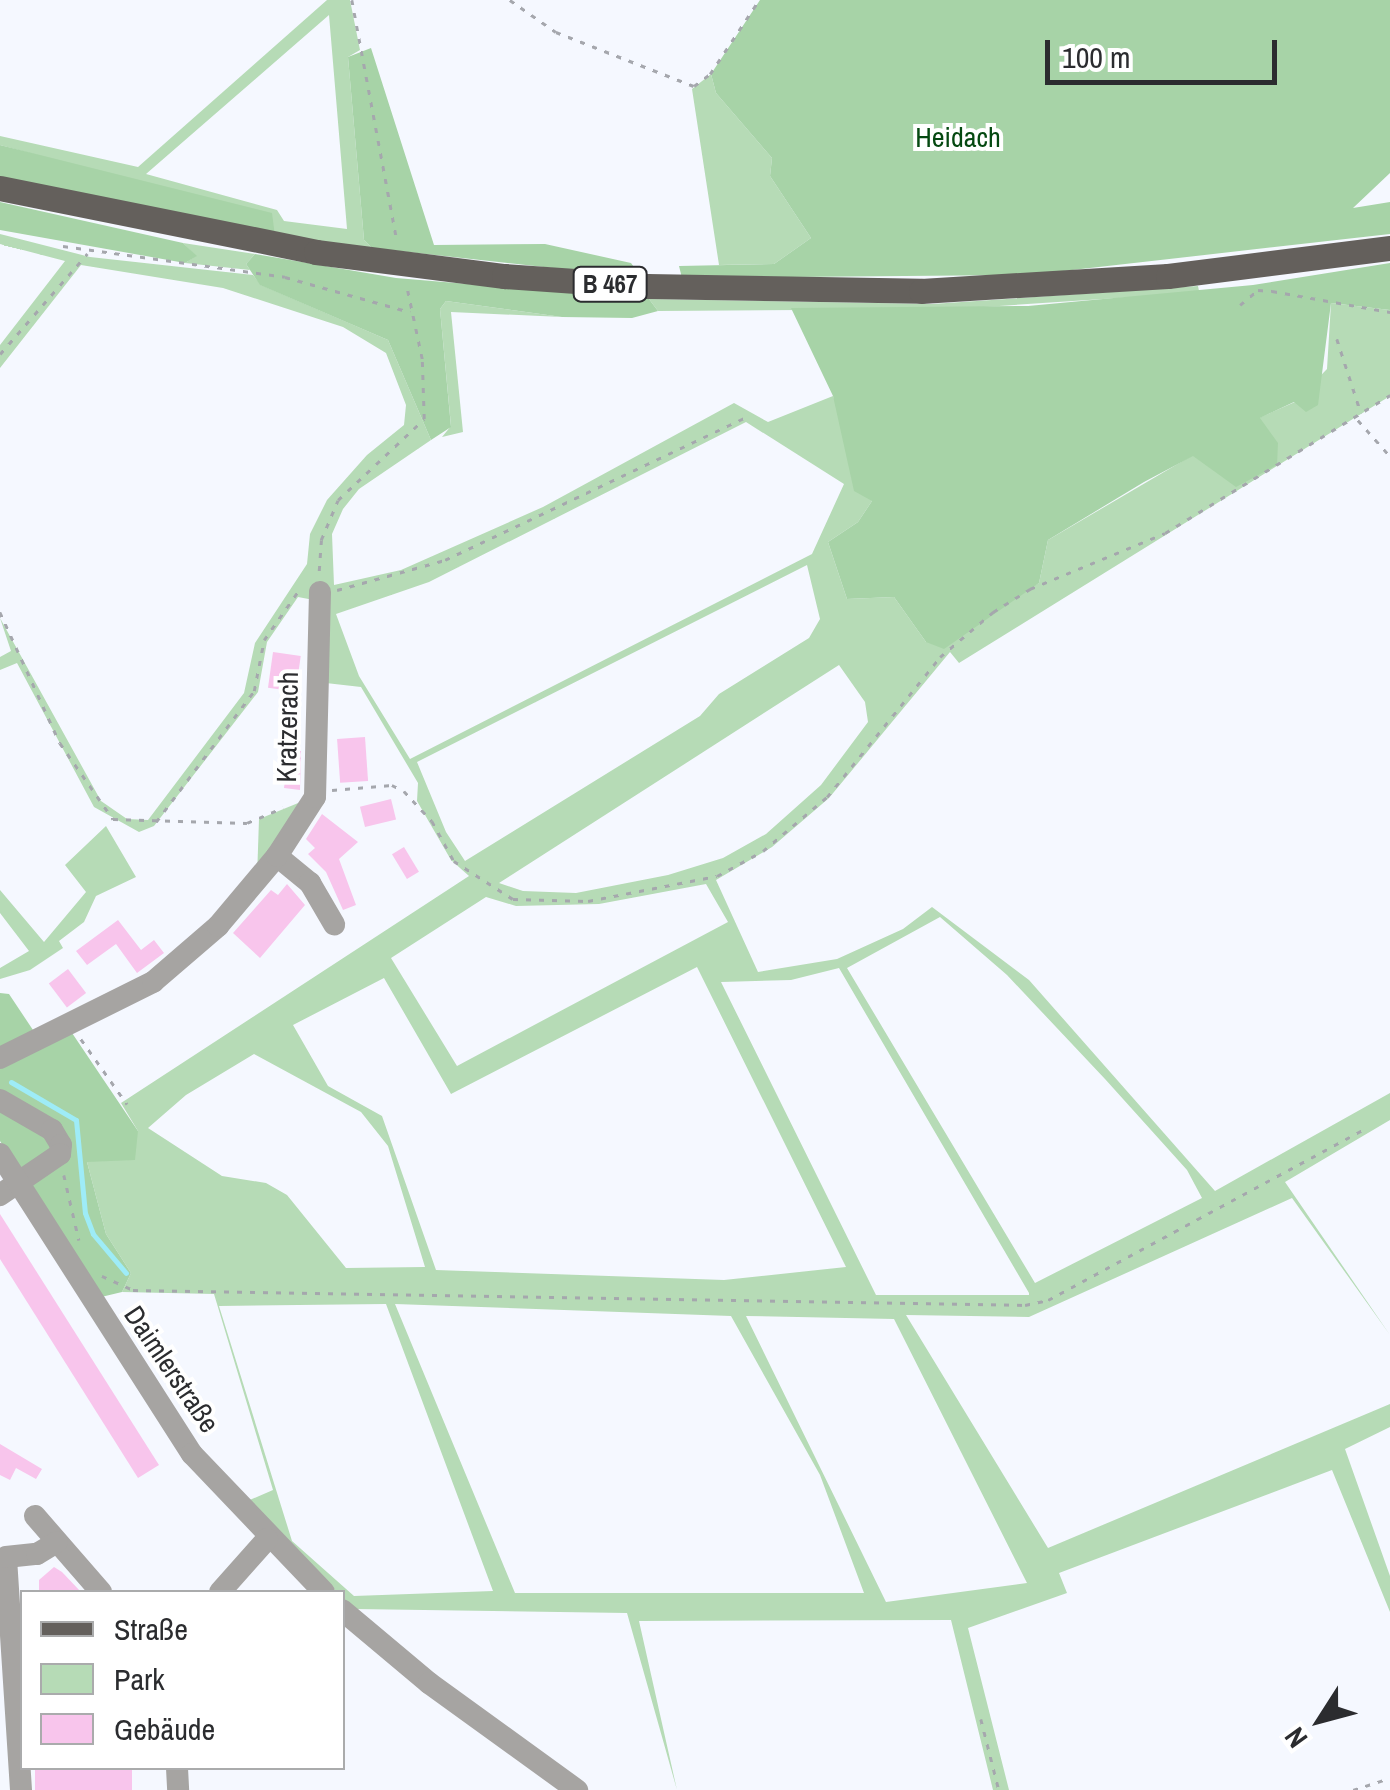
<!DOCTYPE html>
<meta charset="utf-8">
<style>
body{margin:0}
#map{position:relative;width:1390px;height:1790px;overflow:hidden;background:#f5f8ff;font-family:"Archivo Narrow",sans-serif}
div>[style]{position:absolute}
.green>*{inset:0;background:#b6dbb6}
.forest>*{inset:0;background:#a7d3a7}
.stream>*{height:5px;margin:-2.5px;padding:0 2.5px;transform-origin:2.5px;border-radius:2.5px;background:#9eecf7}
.building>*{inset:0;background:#f8c5ec;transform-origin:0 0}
.path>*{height:2.5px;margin-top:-1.25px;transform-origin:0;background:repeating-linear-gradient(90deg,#a5a7ad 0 5px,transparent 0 13px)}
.minor>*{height:22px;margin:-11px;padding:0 11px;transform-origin:11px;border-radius:11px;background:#a6a4a2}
.major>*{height:25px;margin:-12.5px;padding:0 12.5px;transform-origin:12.5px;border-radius:12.5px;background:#64605c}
span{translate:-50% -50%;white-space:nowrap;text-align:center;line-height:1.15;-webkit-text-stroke:8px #fff;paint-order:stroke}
.shield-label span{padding:2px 8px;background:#fff;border:2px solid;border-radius:8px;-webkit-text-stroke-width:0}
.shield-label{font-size:25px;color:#2b2c2f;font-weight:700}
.park-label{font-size:28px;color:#054911}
.street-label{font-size:28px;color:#2b2c2f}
.legend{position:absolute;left:20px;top:1590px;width:325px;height:180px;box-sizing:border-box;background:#fff;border:2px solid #aaabac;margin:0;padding:12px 18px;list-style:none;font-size:30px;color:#2b2c2f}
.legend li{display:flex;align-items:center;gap:20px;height:50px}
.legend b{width:50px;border:2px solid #aaabac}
.north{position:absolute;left:1270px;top:1670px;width:100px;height:100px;-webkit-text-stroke:8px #fff;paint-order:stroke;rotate:234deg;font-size:28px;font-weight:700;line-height:40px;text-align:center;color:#2b2c2f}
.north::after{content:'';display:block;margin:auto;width:35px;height:45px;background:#2b2c2f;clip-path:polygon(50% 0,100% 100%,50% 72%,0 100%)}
.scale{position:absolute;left:1045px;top:40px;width:232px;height:45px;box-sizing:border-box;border:5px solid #2b2c2f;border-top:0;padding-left:12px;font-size:30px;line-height:35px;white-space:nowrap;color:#2b2c2f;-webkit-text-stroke:8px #fff;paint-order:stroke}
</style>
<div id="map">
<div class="green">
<i style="clip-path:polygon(evenodd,327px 0,350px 0,360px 50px,348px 57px,364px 240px,372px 248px,275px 236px,195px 198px,0 145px,0 136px,138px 167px,327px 0,329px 15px,347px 229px,284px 221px,277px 210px,146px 174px,329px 15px)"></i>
<i style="clip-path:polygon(711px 74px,716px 93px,772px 158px,770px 176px,811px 238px,774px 264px,719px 265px,692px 89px)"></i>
<i style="clip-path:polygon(evenodd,0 234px,90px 257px,253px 275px,261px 285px,388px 340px,431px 440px,359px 489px,343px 509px,332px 534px,334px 585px,401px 570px,543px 507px,734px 403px,768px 422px,833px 396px,872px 501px,858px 522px,828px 542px,847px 599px,894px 597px,926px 642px,1039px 583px,1048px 540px,1193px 455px,1209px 466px,1259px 418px,1295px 402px,1327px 369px,1331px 303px,1390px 310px,1390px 396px,959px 663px,950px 652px,829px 798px,772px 847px,716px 880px,758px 972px,837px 959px,903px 929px,932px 907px,1029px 980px,1215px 1191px,1390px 1093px,1390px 1120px,1285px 1182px,1390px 1335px,1292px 1198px,1029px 1317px,906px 1315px,1048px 1548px,1390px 1404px,1390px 1427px,1345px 1449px,1390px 1576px,1390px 1612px,1332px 1470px,1059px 1573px,1067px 1593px,968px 1628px,1009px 1790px,993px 1790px,951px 1620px,639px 1621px,677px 1790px,627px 1613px,355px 1609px,291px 1549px,245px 1502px,273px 1490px,214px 1294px,122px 1292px,131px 1273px,106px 1234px,87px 1162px,138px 1131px,121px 1103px,469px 876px,451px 860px,417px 801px,418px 783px,361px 687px,317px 682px,319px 601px,298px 597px,267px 642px,258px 692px,154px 826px,139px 832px,94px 807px,17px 663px,0 670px,0 657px,11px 651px,0 618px,101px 801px,127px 819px,148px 820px,244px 693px,255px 643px,307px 564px,310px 534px,327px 500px,367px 455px,404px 425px,406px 405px,386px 353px,343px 327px,223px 288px,81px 265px,0 368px,0 345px,65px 261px,0 244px,0 234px,746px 422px,844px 484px,812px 554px,410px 759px,359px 676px,336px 614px,429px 582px,746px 422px,0 234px,807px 565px,820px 619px,809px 638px,719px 694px,700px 716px,465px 861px,446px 832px,417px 762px,807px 565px,0 234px,839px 665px,865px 702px,868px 722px,821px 785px,766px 834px,723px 858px,668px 875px,576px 893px,523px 891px,499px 883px,839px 665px,0 234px,706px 884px,728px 922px,457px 1066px,391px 958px,486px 897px,516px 906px,599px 904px,706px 884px,0 234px,940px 917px,1007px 975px,1105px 1079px,1187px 1170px,1202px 1198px,1035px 1283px,847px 968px,940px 917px,0 234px,697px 967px,846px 1267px,724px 1280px,436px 1270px,382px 1116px,328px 1086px,293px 1025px,384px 978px,451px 1094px,697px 967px,0 234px,839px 968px,1029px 1293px,1029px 1295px,876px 1295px,721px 982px,791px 980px,839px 968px,0 234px,254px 1054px,361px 1112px,388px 1146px,425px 1267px,346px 1268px,287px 1195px,266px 1183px,222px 1176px,148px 1128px,186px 1095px,254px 1054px,0 234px,386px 1304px,493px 1591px,354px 1596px,292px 1541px,219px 1306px,386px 1304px,0 234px,395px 1304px,731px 1316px,820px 1475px,864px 1593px,515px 1593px,395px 1304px,0 234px,746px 1316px,894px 1319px,1027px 1583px,886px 1602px,746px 1316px)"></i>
<i style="clip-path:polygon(183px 243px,255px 254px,246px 264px,250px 270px,185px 263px,196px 256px)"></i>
<i style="clip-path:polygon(1198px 286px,1199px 291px,1179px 294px,954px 309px,658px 311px,649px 299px,932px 304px)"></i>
<i style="clip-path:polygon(446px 301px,562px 317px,451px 312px,463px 432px,442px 437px,451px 426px,440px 309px)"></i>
<i style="clip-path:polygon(308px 799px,257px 878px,259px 819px)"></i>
<i style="clip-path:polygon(106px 826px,136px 877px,96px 896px,84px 922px,59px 941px,63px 948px,30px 970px,0 979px,0 968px,29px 951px,0 913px,0 890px,44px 942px,86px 892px,65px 865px)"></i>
</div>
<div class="forest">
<i style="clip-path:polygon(760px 0,1390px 0,1390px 173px,1353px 208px,1390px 202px,1390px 234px,1028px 275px,682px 278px,679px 266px,774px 264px,811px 238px,770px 176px,772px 158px,716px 93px,711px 74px)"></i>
<i style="clip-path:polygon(371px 48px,434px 245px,545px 244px,631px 263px,642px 278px,372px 248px,364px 240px,348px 57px)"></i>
<i style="clip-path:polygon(0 145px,272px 213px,275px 236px,0 179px)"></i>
<i style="clip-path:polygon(0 202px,183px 243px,197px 256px,185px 263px,0 230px)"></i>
<i style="clip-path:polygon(255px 254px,396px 278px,649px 299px,658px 311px,632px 318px,562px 317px,446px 301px,440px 309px,451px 427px,431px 440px,388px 340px,260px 285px,246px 264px)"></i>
<i style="clip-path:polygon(1390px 263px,1390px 310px,1331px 303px,1318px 405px,1306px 412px,1294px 402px,1260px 418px,1278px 443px,1277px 465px,1236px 487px,1193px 456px,1144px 482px,1048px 540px,1039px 583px,944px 649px,926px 642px,894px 597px,847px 599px,828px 542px,858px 522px,872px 501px,854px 491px,833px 396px,791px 308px,1028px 306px,1253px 285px)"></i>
<i style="clip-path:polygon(0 993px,9px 994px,39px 1039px,68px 1027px,138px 1131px,135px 1160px,87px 1162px,106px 1234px,131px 1273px,122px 1292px,97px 1298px,0 1141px)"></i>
</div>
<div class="stream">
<i style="left:11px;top:1082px;width:75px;rotate:30.3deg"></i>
<i style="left:76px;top:1120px;width:93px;rotate:84.5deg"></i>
<i style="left:85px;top:1213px;width:22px;rotate:69deg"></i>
<i style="left:93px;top:1234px;width:51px;rotate:49.8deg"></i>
</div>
<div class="building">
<i style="left:273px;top:652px;width:28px;height:36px;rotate:8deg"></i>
<i style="left:365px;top:737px;width:44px;height:28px;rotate:86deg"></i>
<i style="clip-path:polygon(289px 749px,301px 751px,300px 790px,284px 788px)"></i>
<i style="left:391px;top:799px;width:21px;height:32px;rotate:76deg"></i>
<i style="clip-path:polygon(322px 814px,358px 842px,339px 859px,356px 905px,343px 910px,326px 872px,308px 854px,315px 848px,306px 839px)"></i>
<i style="left:404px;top:847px;width:29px;height:14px;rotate:59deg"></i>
<i style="clip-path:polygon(287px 884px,305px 905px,260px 958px,233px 933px,271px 890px,278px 895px)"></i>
<i style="clip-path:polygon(118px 920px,141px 950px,154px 940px,164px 953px,137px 973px,116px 944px,87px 965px,76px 951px)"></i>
<i style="left:68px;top:969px;width:30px;height:24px;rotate:53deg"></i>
<i style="clip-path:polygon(0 1214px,159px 1465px,138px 1478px,0 1259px)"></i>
<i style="clip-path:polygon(0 1444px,42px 1469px,36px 1479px,16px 1468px,10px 1480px,0 1475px)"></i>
<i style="clip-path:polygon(54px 1567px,62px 1572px,81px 1592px,39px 1592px,39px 1580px)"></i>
<i style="left:35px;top:1768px;width:97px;height:22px"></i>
</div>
<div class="path">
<i style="left:352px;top:0;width:245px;rotate:79.4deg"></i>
<i style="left:510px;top:0;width:56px;rotate:34.8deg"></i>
<i style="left:556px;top:32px;width:148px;rotate:21.4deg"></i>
<i style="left:694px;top:86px;width:20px;rotate:-37deg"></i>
<i style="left:710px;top:74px;width:89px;rotate:-56.5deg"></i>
<i style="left:63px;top:246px;width:224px;rotate:7.9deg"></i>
<i style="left:285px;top:277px;width:130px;rotate:15.6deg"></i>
<i style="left:1240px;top:305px;width:23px;rotate:-40deg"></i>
<i style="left:1258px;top:290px;width:14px;rotate:4deg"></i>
<i style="left:1272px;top:291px;width:120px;rotate:10.1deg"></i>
<i style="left:1337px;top:339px;width:78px;rotate:72deg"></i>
<i style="left:0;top:354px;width:133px;rotate:-49deg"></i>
<i style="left:1358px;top:420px;width:48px;rotate:48.4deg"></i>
<i style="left:319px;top:571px;width:31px;rotate:-86deg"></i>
<i style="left:321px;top:540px;width:43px;rotate:-67deg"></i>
<i style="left:338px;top:500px;width:118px;rotate:-43.3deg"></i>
<i style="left:424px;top:419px;width:60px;rotate:-91.9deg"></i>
<i style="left:422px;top:359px;width:77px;rotate:-102deg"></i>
<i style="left:337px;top:590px;width:112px;rotate:-15.5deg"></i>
<i style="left:445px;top:560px;width:331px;rotate:-25.4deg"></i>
<i style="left:0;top:612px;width:144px;rotate:65.4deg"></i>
<i style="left:60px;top:743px;width:93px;rotate:55.1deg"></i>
<i style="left:113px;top:819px;width:134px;rotate:1.7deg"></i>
<i style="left:247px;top:823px;width:39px;rotate:-23deg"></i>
<i style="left:332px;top:790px;width:60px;rotate:-4.8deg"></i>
<i style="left:392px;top:785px;width:13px;rotate:27deg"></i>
<i style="left:404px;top:791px;width:41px;rotate:47deg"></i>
<i style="left:432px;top:821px;width:46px;rotate:61.2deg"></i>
<i style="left:454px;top:861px;width:70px;rotate:32.8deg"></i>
<i style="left:513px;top:899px;width:75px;rotate:1.5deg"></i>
<i style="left:588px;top:901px;width:131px;rotate:-11deg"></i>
<i style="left:717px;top:876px;width:52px;rotate:-28.5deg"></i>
<i style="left:763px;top:851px;width:84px;rotate:-40.2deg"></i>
<i style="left:827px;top:797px;width:180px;rotate:-51.1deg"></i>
<i style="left:940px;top:657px;width:70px;rotate:-40.3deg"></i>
<i style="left:993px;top:612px;width:44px;rotate:-31.9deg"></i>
<i style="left:1030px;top:589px;width:146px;rotate:-22.5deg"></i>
<i style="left:1165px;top:533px;width:264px;rotate:-31.5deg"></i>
<i style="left:156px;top:822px;width:164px;rotate:-53.2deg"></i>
<i style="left:254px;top:691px;width:52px;rotate:-78.9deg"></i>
<i style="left:264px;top:640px;width:61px;rotate:-55deg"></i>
<i style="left:81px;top:1039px;width:80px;rotate:54.7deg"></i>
<i style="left:64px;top:1175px;width:67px;rotate:77deg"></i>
<i style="left:102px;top:1276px;width:34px;rotate:24deg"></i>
<i style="left:133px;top:1290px;width:892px;rotate:0.96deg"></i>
<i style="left:1025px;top:1305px;width:24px;rotate:-12deg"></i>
<i style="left:1048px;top:1300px;width:358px;rotate:-28.4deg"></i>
<i style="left:981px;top:1719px;width:73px;rotate:75.8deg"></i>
<i style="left:1353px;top:1790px;width:39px;rotate:-18deg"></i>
</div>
<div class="minor">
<i style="left:277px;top:856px;width:43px;rotate:39.3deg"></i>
<i style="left:310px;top:883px;width:48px;rotate:59.7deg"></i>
<i style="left:0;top:1058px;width:171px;rotate:-26.4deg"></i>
<i style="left:153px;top:982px;width:86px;rotate:-40.7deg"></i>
<i style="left:218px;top:926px;width:92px;rotate:-49.9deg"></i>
<i style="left:277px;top:856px;width:70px;rotate:-57.2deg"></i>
<i style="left:315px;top:797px;width:205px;rotate:-88.6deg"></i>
<i style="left:0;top:1100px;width:60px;rotate:30deg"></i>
<i style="left:52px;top:1130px;width:17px;rotate:59deg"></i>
<i style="left:61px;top:1145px;width:9px;rotate:96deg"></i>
<i style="left:60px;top:1154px;width:73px;rotate:145.7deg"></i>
<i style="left:0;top:1154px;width:356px;rotate:57.4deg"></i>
<i style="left:192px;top:1454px;width:191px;rotate:46.3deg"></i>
<i style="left:35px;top:1516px;width:101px;rotate:49deg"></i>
<i style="left:220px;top:1592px;width:71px;rotate:-48.4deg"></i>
<i style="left:342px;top:1610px;width:114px;rotate:40deg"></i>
<i style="left:429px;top:1683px;width:183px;rotate:35.9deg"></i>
<i style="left:177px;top:1768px;width:22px;rotate:87deg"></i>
<i style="left:21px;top:1790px;width:233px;rotate:-93.7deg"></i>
<i style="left:6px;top:1557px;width:31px;rotate:-6deg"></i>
<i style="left:37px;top:1554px;width:23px;rotate:-31deg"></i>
</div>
<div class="major">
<i style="left:0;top:188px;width:322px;rotate:11.4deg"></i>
<i style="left:316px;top:252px;width:190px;rotate:7.3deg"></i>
<i style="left:504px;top:276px;width:143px;rotate:4deg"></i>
<i style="left:647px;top:286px;width:274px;rotate:1deg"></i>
<i style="left:921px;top:291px;width:247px;rotate:-3.5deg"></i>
<i style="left:1168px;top:276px;width:224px;rotate:-7.2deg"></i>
</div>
<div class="shield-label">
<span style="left:610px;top:284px">B 467</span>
</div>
<div class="park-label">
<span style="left:958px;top:137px">Heidach</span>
</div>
<div class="street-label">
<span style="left:287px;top:727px;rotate:-89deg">Kratzerach</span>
<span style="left:172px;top:1369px;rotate:56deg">Daimlerstraße</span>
</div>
<ul class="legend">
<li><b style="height:12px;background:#64605c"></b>Straße</li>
<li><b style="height:28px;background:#b6dbb6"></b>Park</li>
<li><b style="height:28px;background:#f8c5ec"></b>Gebäude</li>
</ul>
<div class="north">N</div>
<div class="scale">100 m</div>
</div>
